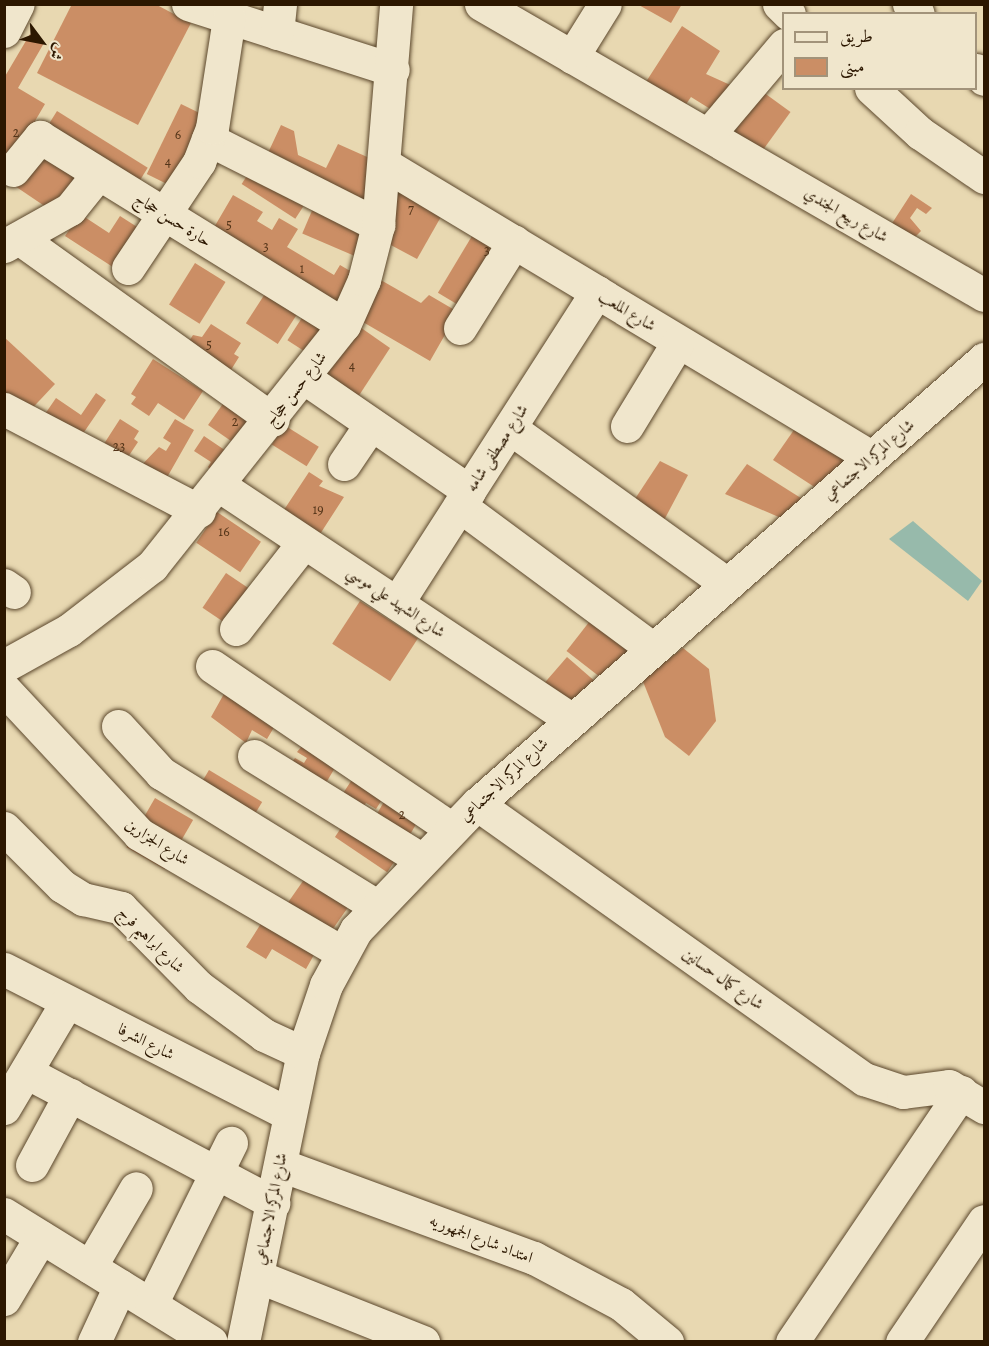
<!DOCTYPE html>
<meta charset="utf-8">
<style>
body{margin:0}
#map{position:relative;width:989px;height:1346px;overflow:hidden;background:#e8d8b1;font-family:Alegreya,Amiri,serif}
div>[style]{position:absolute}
.water>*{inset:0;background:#97baab}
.building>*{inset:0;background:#cb8e65;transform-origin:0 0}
.roads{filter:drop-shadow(0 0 2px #5b472c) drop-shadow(0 0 2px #5b472c)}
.minor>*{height:33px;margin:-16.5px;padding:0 16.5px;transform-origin:16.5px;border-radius:16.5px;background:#f0e6cc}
span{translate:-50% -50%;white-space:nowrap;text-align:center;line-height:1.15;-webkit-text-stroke:4.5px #f0e6cc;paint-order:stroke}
.number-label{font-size:14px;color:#543519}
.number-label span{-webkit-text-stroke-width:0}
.street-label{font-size:16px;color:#2c1700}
.frame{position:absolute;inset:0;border:6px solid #2c1700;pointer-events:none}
.legend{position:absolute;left:782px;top:12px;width:195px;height:78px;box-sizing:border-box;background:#f0e6cc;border:2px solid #a2937a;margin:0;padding:8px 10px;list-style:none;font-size:18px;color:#2c1700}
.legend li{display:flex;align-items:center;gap:12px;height:30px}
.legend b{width:30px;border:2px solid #a2937a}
.north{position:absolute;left:12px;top:12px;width:60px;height:60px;-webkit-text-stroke:4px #f0e6cc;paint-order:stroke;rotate:122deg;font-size:16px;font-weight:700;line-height:24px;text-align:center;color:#2c1700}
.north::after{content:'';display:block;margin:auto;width:21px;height:27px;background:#2c1700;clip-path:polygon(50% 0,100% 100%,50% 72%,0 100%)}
</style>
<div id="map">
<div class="water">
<i style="clip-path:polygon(913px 521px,982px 581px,968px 601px,889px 539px)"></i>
</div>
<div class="building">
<i style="clip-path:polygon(72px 4px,155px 4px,191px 23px,138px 125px,37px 73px)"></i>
<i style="clip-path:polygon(637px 4px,682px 4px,671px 23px)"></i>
<i style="clip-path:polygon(682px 26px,720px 51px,706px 74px,737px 88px,720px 115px,691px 97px,680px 113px,642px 88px)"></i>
<i style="clip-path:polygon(30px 34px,44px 43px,18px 88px,45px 104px,14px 157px,4px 152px,4px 78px)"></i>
<i style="left:763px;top:92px;width:34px;height:60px;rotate:36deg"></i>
<i style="left:181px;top:104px;width:32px;height:78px;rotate:26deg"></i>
<i style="left:57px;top:111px;width:107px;height:25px;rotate:32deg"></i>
<i style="clip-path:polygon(281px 125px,294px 131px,298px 155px,326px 168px,338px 144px,374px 160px,370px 205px,267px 155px)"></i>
<i style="left:38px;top:151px;width:46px;height:42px;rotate:34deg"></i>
<i style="left:252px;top:168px;width:64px;height:19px;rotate:33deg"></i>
<i style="clip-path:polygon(394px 189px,442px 215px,417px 259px,387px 243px)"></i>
<i style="clip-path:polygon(911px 194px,932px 208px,926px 214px,917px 208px,910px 218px,921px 231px,915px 237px,889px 228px)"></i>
<i style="clip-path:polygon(233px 195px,263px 212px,257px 221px,272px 230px,279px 218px,298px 229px,287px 247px,334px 275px,340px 265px,357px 275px,336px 310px,209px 236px)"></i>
<i style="left:314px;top:206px;width:57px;height:30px;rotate:23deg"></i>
<i style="clip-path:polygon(80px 214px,109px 233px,120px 216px,145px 232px,119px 271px,65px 236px)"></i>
<i style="left:475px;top:231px;width:33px;height:72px;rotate:31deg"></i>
<i style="left:195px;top:263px;width:36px;height:49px;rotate:32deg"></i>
<i style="clip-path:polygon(379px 279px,421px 303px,429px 295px,458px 312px,430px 361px,356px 318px)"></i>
<i style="left:272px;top:283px;width:38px;height:48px;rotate:33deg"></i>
<i style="left:307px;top:310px;width:30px;height:36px;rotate:33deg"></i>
<i style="clip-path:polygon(211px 324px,241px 343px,234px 354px,239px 357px,216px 394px,173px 366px,193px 335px,202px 337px)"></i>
<i style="clip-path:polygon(357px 325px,390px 348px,358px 397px,318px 371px)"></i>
<i style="clip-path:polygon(4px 337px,55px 384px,24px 417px,4px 399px)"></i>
<i style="clip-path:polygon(153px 359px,203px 391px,184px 420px,158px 403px,149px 416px,131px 404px,136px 397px,131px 394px)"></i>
<i style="clip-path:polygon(96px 393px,106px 400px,80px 438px,45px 414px,56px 398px,81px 415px)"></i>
<i style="left:227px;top:398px;width:42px;height:33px;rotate:35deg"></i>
<i style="clip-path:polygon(120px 419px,139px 431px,134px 439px,138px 442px,122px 466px,89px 467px)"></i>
<i style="clip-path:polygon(175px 419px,194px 430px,161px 488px,135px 472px,159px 447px,166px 451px,171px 443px,163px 438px)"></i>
<i style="left:284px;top:425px;width:41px;height:23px;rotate:32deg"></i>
<i style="clip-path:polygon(796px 427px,850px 456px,816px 488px,773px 460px)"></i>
<i style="clip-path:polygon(204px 436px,235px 457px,216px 475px,208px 467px,211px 462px,194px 451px)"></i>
<i style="clip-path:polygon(660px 461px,688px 475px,662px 524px,629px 508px)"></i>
<i style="clip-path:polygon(747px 464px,804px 500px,781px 518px,725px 494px)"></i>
<i style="clip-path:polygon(309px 472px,323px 481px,319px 486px,344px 497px,313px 545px,276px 522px)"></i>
<i style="left:217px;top:512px;width:53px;height:37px;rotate:34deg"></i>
<i style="left:226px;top:573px;width:34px;height:42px;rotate:34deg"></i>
<i style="left:360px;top:601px;width:69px;height:51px;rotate:33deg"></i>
<i style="left:593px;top:617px;width:51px;height:43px;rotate:38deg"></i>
<i style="clip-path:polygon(683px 648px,709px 669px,716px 721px,689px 756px,665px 737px,642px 679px)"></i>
<i style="left:567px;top:657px;width:37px;height:40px;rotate:41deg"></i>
<i style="clip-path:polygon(225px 692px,276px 724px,267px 739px,252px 730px,246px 743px,211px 717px)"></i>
<i style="clip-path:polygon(307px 740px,339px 761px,320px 793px,286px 770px,295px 758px,304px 763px,307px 758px,297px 752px)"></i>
<i style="left:209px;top:770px;width:62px;height:27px;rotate:31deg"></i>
<i style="clip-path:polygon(355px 775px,385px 795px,376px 809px,366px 803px,361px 810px,336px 804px)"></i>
<i style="left:389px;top:793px;width:39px;height:32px;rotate:30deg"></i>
<i style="left:155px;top:798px;width:44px;height:57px;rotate:30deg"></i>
<i style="left:345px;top:822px;width:63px;height:18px;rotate:34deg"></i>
<i style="left:310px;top:871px;width:52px;height:50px;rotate:35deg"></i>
<i style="clip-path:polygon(262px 922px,315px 953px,306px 969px,272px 949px,266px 959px,246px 947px)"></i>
</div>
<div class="roads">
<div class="minor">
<i style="left:188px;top:4px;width:215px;rotate:17.8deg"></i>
<i style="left:481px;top:4px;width:581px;rotate:30.05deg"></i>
<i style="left:779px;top:4px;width:14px;rotate:45deg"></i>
<i style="left:909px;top:4px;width:13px;rotate:48deg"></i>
<i style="left:4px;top:31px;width:30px;rotate:-63deg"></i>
<i style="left:277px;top:33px;width:29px;rotate:-84deg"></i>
<i style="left:572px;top:57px;width:62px;rotate:-58.1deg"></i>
<i style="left:976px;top:70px;width:12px;rotate:48deg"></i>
<i style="left:871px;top:88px;width:67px;rotate:42.6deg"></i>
<i style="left:920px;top:133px;width:78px;rotate:34.5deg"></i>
<i style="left:708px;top:135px;width:118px;rotate:-49.8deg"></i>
<i style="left:208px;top:139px;width:191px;rotate:26.8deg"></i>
<i style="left:384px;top:164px;width:568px;rotate:31.03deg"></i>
<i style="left:13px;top:170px;width:43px;rotate:-50.7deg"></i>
<i style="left:40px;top:137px;width:357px;rotate:31.7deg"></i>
<i style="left:19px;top:238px;width:312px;rotate:35.6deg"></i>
<i style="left:4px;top:246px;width:76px;rotate:-29.3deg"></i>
<i style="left:70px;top:209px;width:45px;rotate:-51.3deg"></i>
<i style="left:128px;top:268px;width:128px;rotate:-56.2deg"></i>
<i style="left:199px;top:162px;width:36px;rotate:-69deg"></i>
<i style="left:212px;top:128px;width:111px;rotate:-81.2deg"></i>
<i style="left:460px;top:328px;width:102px;rotate:-57.9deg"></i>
<i style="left:306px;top:379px;width:198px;rotate:34.5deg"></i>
<i style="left:4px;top:409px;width:220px;rotate:27.6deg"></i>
<i style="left:627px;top:426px;width:98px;rotate:-58.7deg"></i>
<i style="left:510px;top:428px;width:266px;rotate:35.7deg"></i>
<i style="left:344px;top:464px;width:48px;rotate:-56deg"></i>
<i style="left:220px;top:486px;width:421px;rotate:33.6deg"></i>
<i style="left:460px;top:506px;width:239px;rotate:36.5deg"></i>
<i style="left:4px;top:585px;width:12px;rotate:35deg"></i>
<i style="left:397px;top:603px;width:370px;rotate:-57.3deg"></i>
<i style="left:236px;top:629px;width:110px;rotate:-52deg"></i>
<i style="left:4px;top:666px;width:74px;rotate:-29deg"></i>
<i style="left:69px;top:630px;width:105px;rotate:-37.6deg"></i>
<i style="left:152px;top:566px;width:308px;rotate:-51.5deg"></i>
<i style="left:344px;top:325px;width:49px;rotate:-66deg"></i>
<i style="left:364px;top:280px;width:57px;rotate:-75.7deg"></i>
<i style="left:378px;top:225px;width:222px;rotate:-85.3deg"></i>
<i style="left:212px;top:666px;width:290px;rotate:34.2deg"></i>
<i style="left:4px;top:689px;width:198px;rotate:47deg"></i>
<i style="left:139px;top:834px;width:236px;rotate:30.3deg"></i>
<i style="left:118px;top:726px;width:64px;rotate:47.5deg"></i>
<i style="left:161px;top:773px;width:251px;rotate:31.7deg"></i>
<i style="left:254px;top:756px;width:196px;rotate:31.7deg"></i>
<i style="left:477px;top:804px;width:475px;rotate:35.4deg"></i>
<i style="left:864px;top:1079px;width:41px;rotate:18.4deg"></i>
<i style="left:903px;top:1092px;width:46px;rotate:-7.4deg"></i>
<i style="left:949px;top:1086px;width:41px;rotate:31deg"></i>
<i style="left:4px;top:828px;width:82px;rotate:45deg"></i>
<i style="left:62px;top:886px;width:25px;rotate:32deg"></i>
<i style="left:83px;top:899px;width:39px;rotate:13deg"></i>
<i style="left:121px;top:908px;width:111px;rotate:45.4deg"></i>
<i style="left:199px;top:987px;width:81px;rotate:36.4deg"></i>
<i style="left:264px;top:1035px;width:43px;rotate:24.8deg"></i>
<i style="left:4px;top:969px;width:319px;rotate:27deg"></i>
<i style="left:26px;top:1072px;width:280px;rotate:27.9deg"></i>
<i style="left:4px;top:1108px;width:123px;rotate:-59.3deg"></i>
<i style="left:32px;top:1165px;width:80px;rotate:-61.5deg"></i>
<i style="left:281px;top:1165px;width:270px;rotate:20.2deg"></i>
<i style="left:534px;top:1258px;width:98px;rotate:27.9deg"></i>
<i style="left:621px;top:1304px;width:60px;rotate:39.6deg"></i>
<i style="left:4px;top:1214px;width:243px;rotate:31.7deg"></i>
<i style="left:90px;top:1267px;width:91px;rotate:-59.8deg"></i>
<i style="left:257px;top:1276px;width:179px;rotate:21.7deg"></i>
<i style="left:4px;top:1299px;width:72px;rotate:-59.2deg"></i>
<i style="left:151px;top:1304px;width:180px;rotate:-63.6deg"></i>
<i style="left:94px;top:1342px;width:62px;rotate:-65.1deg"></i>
<i style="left:243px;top:1342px;width:295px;rotate:-78.3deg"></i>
<i style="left:303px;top:1053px;width:72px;rotate:-71.3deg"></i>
<i style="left:326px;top:985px;width:63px;rotate:-61.4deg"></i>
<i style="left:356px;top:930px;width:175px;rotate:-46.2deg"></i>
<i style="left:477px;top:804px;width:675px;rotate:-41.27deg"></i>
<i style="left:792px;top:1342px;width:302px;rotate:-55.9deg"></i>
<i style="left:902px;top:1342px;width:146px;rotate:-55.9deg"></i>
</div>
</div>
<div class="number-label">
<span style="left:16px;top:133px">2</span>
<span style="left:178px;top:135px">6</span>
<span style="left:168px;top:162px">4</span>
<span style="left:411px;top:210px">7</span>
<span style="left:229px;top:225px">5</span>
<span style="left:266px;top:247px">3</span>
<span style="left:487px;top:251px">3</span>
<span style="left:302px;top:269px">1</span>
<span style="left:209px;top:345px">5</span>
<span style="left:352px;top:366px">4</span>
<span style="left:235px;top:422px">2</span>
<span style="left:119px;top:447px">23</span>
<span style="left:318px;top:510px">19</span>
<span style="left:224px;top:532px">16</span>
<span style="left:402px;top:815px">2</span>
</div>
<div class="street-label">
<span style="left:846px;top:215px;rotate:30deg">شارع ربيع الجندي</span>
<span style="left:173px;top:220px;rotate:32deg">حارة حسن حجاج</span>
<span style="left:627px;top:311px;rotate:31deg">شارع الملعب</span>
<span style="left:296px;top:389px;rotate:-52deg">شارع حسن حجاج</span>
<span style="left:497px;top:448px;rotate:-57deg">شارع مصطفى شامه</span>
<span style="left:869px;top:460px;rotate:-41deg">شارع المركز الاجتماعي</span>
<span style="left:396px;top:602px;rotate:34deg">شارع الشهيد علي موسي</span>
<span style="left:504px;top:780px;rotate:-43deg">شارع المركز الاجتماعي</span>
<span style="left:157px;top:842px;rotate:33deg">شارع الجزارين</span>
<span style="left:151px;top:940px;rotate:45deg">شارع ابراهيم فرج</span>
<span style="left:723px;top:979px;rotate:35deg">شارع كمال حسانين</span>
<span style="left:146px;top:1042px;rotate:27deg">شارع الشرفا</span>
<span style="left:271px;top:1209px;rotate:-79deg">شارع المركز الاجتماعي</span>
<span style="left:481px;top:1239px;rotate:21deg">امتداد شارع الجمهوريه</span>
</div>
<div class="frame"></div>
<ul class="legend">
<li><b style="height:8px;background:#f0e6cc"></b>طريق</li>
<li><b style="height:16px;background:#cb8e65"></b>مبنى</li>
</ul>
<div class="north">ش</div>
</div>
